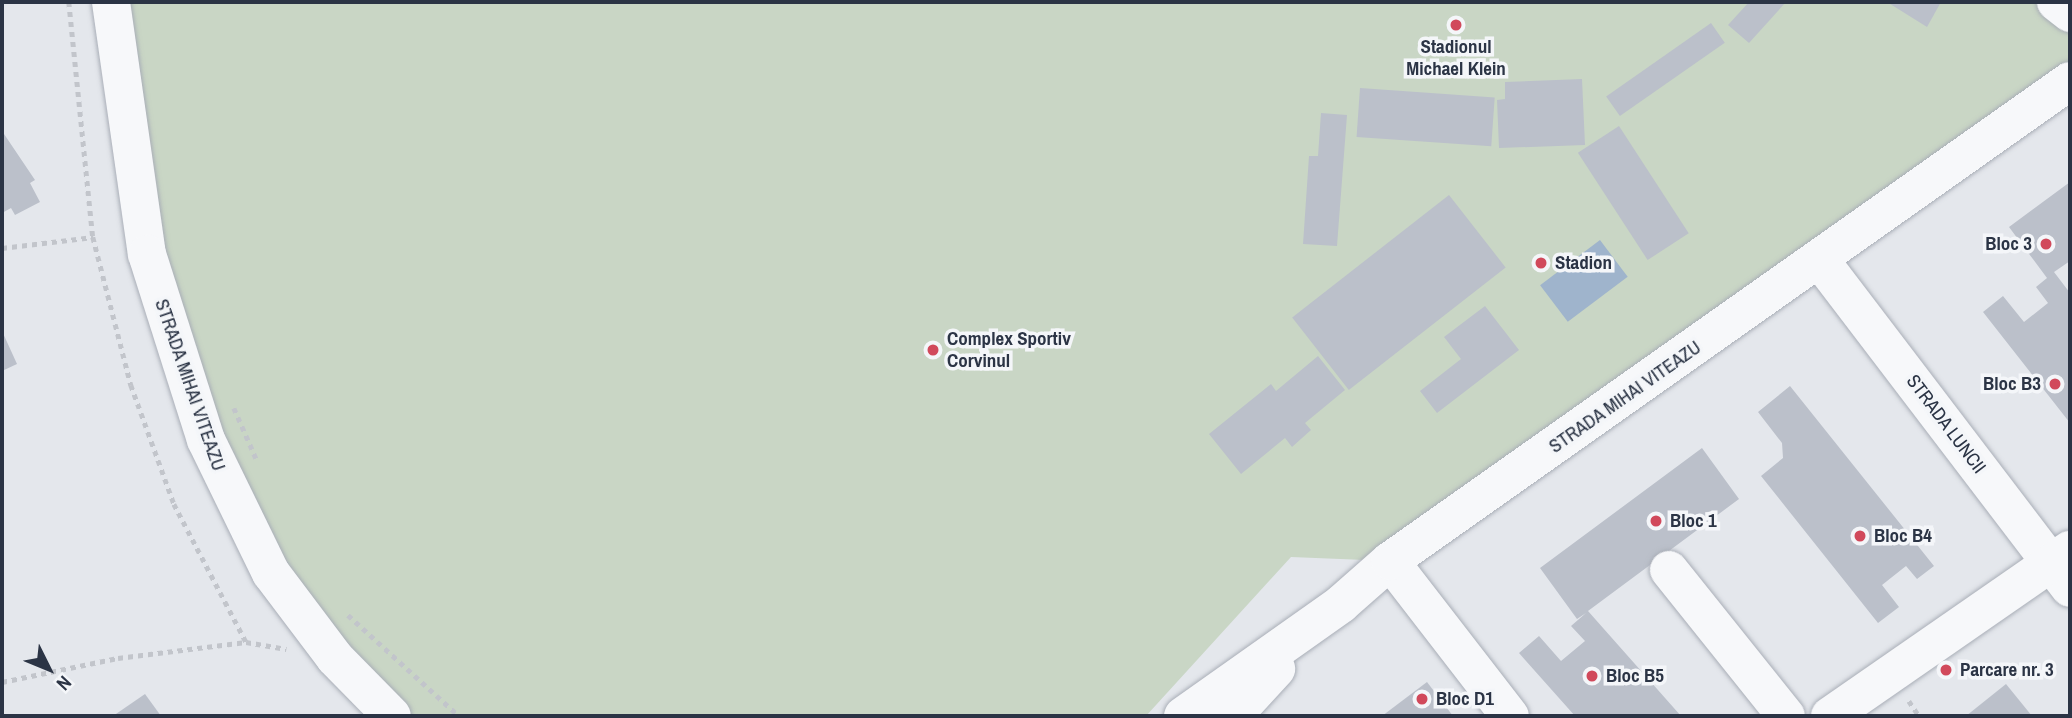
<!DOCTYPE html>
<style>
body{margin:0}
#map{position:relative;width:2072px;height:718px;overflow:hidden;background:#e4e7ec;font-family:"Archivo Narrow",sans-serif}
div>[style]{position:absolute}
.green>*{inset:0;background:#c9d6c5}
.water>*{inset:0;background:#9fb4cc;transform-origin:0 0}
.building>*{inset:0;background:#bbc0ca;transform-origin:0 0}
.path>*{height:4.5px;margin-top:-2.25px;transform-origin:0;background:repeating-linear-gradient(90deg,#c2c5cb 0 5px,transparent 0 10px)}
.roads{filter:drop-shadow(0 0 2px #a9aeb7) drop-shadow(0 0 2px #a9aeb7)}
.minor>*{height:38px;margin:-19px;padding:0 19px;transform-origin:19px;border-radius:19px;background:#f7f8fa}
.dots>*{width:19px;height:19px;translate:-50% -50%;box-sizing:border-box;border:4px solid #f4f6f9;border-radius:50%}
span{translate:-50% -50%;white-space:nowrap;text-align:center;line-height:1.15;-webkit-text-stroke:7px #f4f6f9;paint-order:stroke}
.poi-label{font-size:19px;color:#2b3445;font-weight:700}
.right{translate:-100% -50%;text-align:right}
.left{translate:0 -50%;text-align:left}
.street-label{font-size:19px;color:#2b3445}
.frame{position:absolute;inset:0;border:4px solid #2b3445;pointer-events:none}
.north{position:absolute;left:14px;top:634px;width:70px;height:70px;-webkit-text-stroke:5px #f4f6f9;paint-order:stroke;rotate:133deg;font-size:19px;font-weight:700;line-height:28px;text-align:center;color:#2b3445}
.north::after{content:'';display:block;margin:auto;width:24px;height:32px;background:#2b3445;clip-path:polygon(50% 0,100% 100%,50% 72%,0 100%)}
</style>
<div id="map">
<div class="green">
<i style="clip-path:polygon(131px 2px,2070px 2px,2070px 81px,1390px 561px,1291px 557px,1146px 716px,392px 716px,248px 532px,122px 102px)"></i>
</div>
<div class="water">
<i style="left:1600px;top:240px;width:46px;height:75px;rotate:53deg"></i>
</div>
<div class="building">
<i style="clip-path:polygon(1749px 2px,1786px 2px,1749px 43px,1728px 25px)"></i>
<i style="clip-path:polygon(1887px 2px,1941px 2px,1927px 27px)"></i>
<i style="left:1711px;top:23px;width:24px;height:128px;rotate:55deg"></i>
<i style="clip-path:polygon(1582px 79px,1585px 145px,1499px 148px,1497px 100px,1505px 99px,1505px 82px)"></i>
<i style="left:1360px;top:88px;width:135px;height:49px;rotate:4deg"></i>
<i style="clip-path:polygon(1321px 113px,1347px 115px,1337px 246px,1303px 244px,1309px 156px,1318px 156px)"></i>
<i style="left:1619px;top:126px;width:128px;height:49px;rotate:57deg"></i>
<i style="clip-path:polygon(2px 131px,35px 180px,30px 183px,40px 202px,15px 215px,11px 208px,2px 213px,2px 222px)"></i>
<i style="clip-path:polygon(2070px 182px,2070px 261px,2054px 272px,2070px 293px,2070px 423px,1983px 312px,2003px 296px,2024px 322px,2048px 303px,2036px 287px,2047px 278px,2009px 227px)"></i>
<i style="left:1449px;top:195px;width:92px;height:199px;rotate:52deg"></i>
<i style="clip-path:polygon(1485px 306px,1519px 350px,1437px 413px,1420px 391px,1461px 359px,1444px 337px)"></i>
<i style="clip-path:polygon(2px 331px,17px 364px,2px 371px)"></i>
<i style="clip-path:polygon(1318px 356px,1345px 390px,1305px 423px,1311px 430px,1292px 447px,1285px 438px,1241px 474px,1209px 434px,1271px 384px,1276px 391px)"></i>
<i style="clip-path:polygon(1790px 386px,1934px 566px,1917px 579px,1906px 566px,1882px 585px,1899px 607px,1878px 623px,1761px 476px,1783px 458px,1782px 443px,1758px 412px)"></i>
<i style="clip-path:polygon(1702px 448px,1739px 499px,1588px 611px,1681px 716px,1575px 716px,1519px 653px,1539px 636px,1561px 661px,1585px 641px,1571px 626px,1586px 613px,1577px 619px,1540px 568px)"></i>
<i style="clip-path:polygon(1427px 682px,1453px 716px,1382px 716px)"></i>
<i style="clip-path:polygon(2006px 684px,2032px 716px,1966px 716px)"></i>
<i style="clip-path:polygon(145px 694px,161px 716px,113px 716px)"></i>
</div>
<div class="path">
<i style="left:69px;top:2px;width:236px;rotate:84.2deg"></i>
<i style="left:93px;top:237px;width:153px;rotate:75.6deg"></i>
<i style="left:131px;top:385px;width:127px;rotate:70.1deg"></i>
<i style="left:174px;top:504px;width:156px;rotate:62.4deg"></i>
<i style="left:2px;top:248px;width:92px;rotate:-6.9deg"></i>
<i style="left:234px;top:408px;width:55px;rotate:66.3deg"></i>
<i style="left:348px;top:615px;width:150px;rotate:42.3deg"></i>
<i style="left:2px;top:682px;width:118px;rotate:-11.7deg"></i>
<i style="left:118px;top:658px;width:129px;rotate:-7.1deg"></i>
<i style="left:246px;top:642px;width:41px;rotate:9.9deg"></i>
<i style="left:1909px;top:701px;width:18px;rotate:56deg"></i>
</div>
<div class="roads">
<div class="minor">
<i style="left:111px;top:2px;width:255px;rotate:81.9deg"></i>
<i style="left:147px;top:254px;width:195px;rotate:72.4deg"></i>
<i style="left:206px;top:440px;width:148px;rotate:64deg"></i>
<i style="left:271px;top:573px;width:106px;rotate:53deg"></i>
<i style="left:335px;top:658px;width:81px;rotate:45.5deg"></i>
<i style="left:2056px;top:2px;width:18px;rotate:38deg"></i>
<i style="left:1820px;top:260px;width:412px;rotate:52.7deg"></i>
<i style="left:1390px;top:561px;width:196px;rotate:52.3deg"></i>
<i style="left:1669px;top:570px;width:187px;rotate:51.3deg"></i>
<i style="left:1183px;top:716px;width:194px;rotate:-35.3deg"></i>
<i style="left:1341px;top:604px;width:65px;rotate:-41.3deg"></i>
<i style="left:1390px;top:561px;width:832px;rotate:-35.22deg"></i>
<i style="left:1233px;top:716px;width:64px;rotate:-47.5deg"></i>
<i style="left:1830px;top:716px;width:292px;rotate:-34.7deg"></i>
</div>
</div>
<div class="dots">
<i style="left:1456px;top:25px;background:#d1495b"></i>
<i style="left:2046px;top:244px;background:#d1495b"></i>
<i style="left:1541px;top:263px;background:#d1495b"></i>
<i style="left:933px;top:350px;background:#d1495b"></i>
<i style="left:2055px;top:384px;background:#d1495b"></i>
<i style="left:1656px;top:521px;background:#d1495b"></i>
<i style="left:1860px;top:536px;background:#d1495b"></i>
<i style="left:1946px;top:670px;background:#d1495b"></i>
<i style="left:1592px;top:676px;background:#d1495b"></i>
<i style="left:1422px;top:699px;background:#d1495b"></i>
</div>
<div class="poi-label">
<span style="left:1456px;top:58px">Stadionul<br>Michael Klein</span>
<span class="right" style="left:2032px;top:244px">Bloc 3</span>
<span class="left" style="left:1555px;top:263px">Stadion</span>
<span class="left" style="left:947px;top:350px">Complex Sportiv<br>Corvinul</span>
<span class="right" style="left:2041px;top:384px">Bloc B3</span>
<span class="left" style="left:1670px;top:521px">Bloc 1</span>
<span class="left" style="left:1874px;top:536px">Bloc B4</span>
<span class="left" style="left:1960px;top:670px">Parcare nr. 3</span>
<span class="left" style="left:1606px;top:676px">Bloc B5</span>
<span class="left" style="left:1436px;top:699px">Bloc D1</span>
</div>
<div class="street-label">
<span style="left:190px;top:385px;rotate:71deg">STRADA MIHAI VITEAZU</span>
<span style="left:1625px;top:397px;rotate:-35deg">STRADA MIHAI VITEAZU</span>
<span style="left:1946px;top:424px;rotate:53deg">STRADA LUNCII</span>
</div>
<div class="frame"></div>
<div class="north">N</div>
</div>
